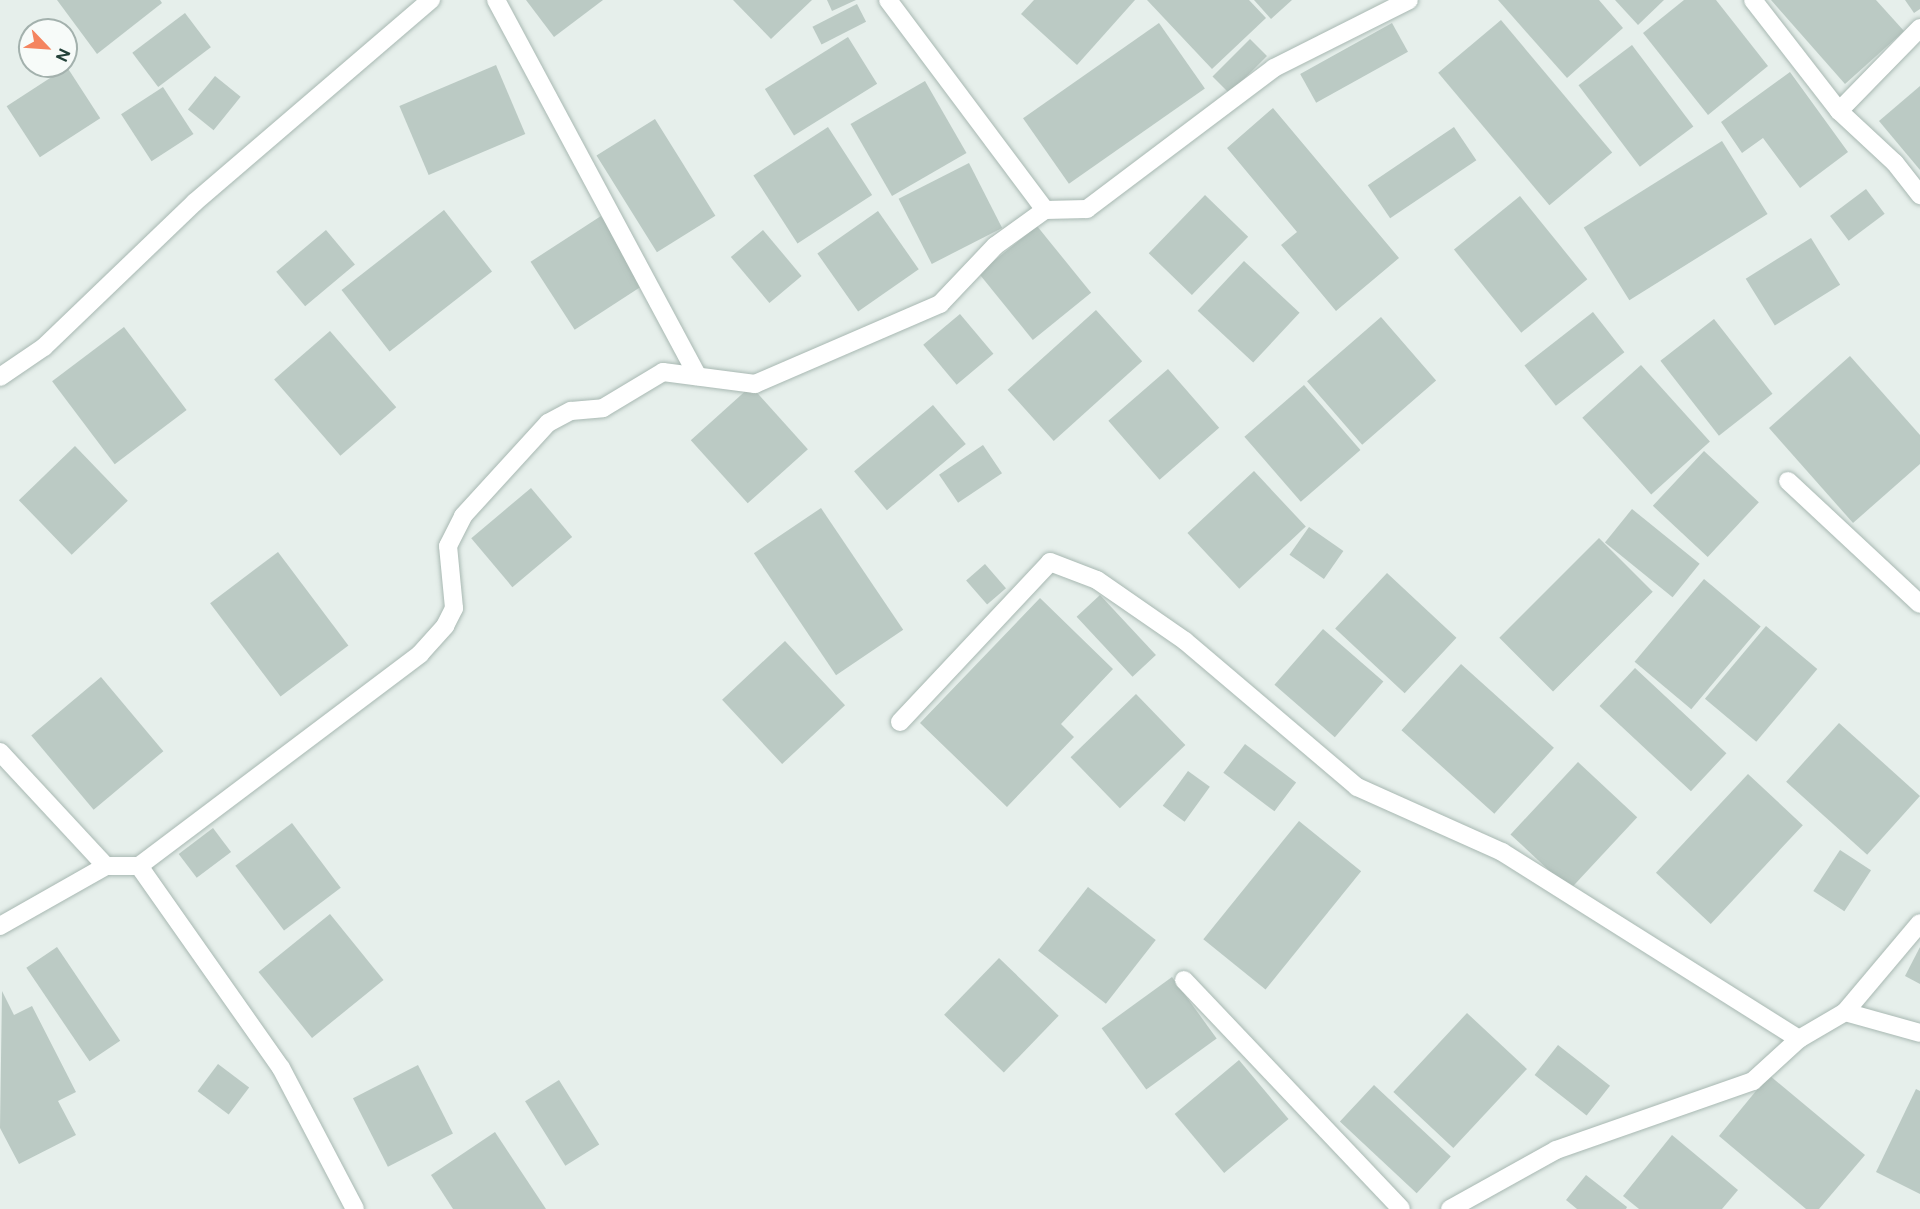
<!DOCTYPE html>
<style>
body{margin:0}
#map{position:relative;width:1920px;height:1209px;overflow:hidden;background:#e6efeb;font-family:"Public Sans",sans-serif}
div>[style]{position:absolute}
.building>*{inset:0;background:#bbcac4;transform-origin:0 0}
.roads{filter:drop-shadow(0 0 2px #a8b8b2) drop-shadow(0 0 2px #a8b8b2)}
.minor>*{height:18px;margin:-9px;padding:0 9px;transform-origin:9px;border-radius:9px;background:#fff}
span{translate:-50% -50%;white-space:nowrap;text-align:center;line-height:1.15;-webkit-text-stroke:5px #f7fbf9;paint-order:stroke}
.north{position:absolute;left:18px;top:18px;width:60px;height:60px;box-sizing:border-box;background:#f7fbf9;border:2px solid #a3b1ad;border-radius:50%;rotate:115deg;font-size:16px;font-weight:700;line-height:24px;text-align:center;color:#24423a}
.north::after{content:'';display:block;margin:auto;width:21px;height:27px;background:#f4845f;clip-path:polygon(50% 0,100% 100%,50% 72%,0 100%)}
</style>
<div id="map">
<div class="building">
<i style="clip-path:polygon(57px 0,160px 0,162px 3px,97px 54px)"></i>
<i style="clip-path:polygon(526px 0,603px 0,554px 37px)"></i>
<i style="clip-path:polygon(733px 0,812px 0,771px 39px)"></i>
<i style="clip-path:polygon(827px 0,856px 0,832px 11px)"></i>
<i style="clip-path:polygon(1034px 0,1135px 0,1077px 65px,1021px 14px)"></i>
<i style="clip-path:polygon(1147px 0,1249px 0,1266px 18px,1212px 69px)"></i>
<i style="clip-path:polygon(1254px 0,1292px 0,1271px 19px)"></i>
<i style="clip-path:polygon(1498px 0,1599px 0,1623px 28px,1567px 78px)"></i>
<i style="clip-path:polygon(1615px 0,1664px 0,1638px 25px)"></i>
<i style="clip-path:polygon(1684px 0,1716px 0,1768px 66px,1708px 115px,1643px 33px)"></i>
<i style="clip-path:polygon(1771px 0,1876px 0,1904px 31px,1845px 84px)"></i>
<i style="clip-path:polygon(1905px 0,1920px 0,1920px 9px,1914px 13px)"></i>
<i style="left:857px;top:4px;width:20px;height:50px;rotate:63deg"></i>
<i style="left:185px;top:13px;width:43px;height:66px;rotate:53deg"></i>
<i style="left:1501px;top:20px;width:173px;height:82px;rotate:50deg"></i>
<i style="left:1159px;top:23px;width:80px;height:166px;rotate:55deg"></i>
<i style="left:1392px;top:23px;width:33px;height:105px;rotate:61deg"></i>
<i style="left:848px;top:37px;width:55px;height:98px;rotate:58deg"></i>
<i style="left:1250px;top:39px;width:24px;height:53px;rotate:45deg"></i>
<i style="left:1632px;top:45px;width:102px;height:67px;rotate:53deg"></i>
<i style="left:496px;top:65px;width:75px;height:105px;rotate:67deg"></i>
<i style="left:67px;top:67px;width:61px;height:72px;rotate:57deg"></i>
<i style="clip-path:polygon(1790px 72px,1848px 152px,1800px 188px,1763px 138px,1742px 153px,1721px 122px)"></i>
<i style="left:215px;top:76px;width:33px;height:43px;rotate:39deg"></i>
<i style="left:925px;top:81px;width:83px;height:86px;rotate:60deg"></i>
<i style="clip-path:polygon(1920px 86px,1920px 170px,1879px 121px)"></i>
<i style="left:163px;top:87px;width:56px;height:50px;rotate:57deg"></i>
<i style="clip-path:polygon(1273px 108px,1399px 258px,1336px 311px,1281px 245px,1297px 232px,1227px 148px)"></i>
<i style="left:655px;top:119px;width:114px;height:69px;rotate:58deg"></i>
<i style="left:828px;top:127px;width:81px;height:89px;rotate:57deg"></i>
<i style="left:1454px;top:127px;width:40px;height:104px;rotate:56deg"></i>
<i style="left:1722px;top:141px;width:86px;height:163px;rotate:58deg"></i>
<i style="left:969px;top:163px;width:73px;height:79px;rotate:63deg"></i>
<i style="left:1866px;top:189px;width:31px;height:45px;rotate:53deg"></i>
<i style="left:1205px;top:195px;width:60px;height:81px;rotate:44deg"></i>
<i style="left:1520px;top:196px;width:107px;height:85px;rotate:51deg"></i>
<i style="left:444px;top:210px;width:78px;height:130px;rotate:52deg"></i>
<i style="left:878px;top:211px;width:71px;height:74px;rotate:55deg"></i>
<i style="left:601px;top:216px;width:81px;height:84px;rotate:57deg"></i>
<i style="left:1037px;top:226px;width:86px;height:75px;rotate:51deg"></i>
<i style="left:326px;top:230px;width:45px;height:65px;rotate:50deg"></i>
<i style="left:763px;top:230px;width:60px;height:42px;rotate:50deg"></i>
<i style="left:1811px;top:238px;width:55px;height:77px;rotate:58deg"></i>
<i style="left:1244px;top:261px;width:76px;height:68px;rotate:43deg"></i>
<i style="left:1096px;top:310px;width:69px;height:119px;rotate:48deg"></i>
<i style="left:1593px;top:312px;width:51px;height:87px;rotate:52deg"></i>
<i style="left:960px;top:314px;width:52px;height:48px;rotate:50deg"></i>
<i style="left:1381px;top:317px;width:84px;height:98px;rotate:49deg"></i>
<i style="left:1714px;top:319px;width:95px;height:68px;rotate:52deg"></i>
<i style="left:124px;top:327px;width:104px;height:90px;rotate:53deg"></i>
<i style="left:330px;top:331px;width:101px;height:74px;rotate:49deg"></i>
<i style="clip-path:polygon(1850px 356px,1920px 435px,1920px 464px,1853px 523px,1769px 428px)"></i>
<i style="left:1641px;top:365px;width:103px;height:79px;rotate:48deg"></i>
<i style="left:1168px;top:369px;width:78px;height:79px;rotate:49deg"></i>
<i style="left:1304px;top:385px;width:86px;height:79px;rotate:49deg"></i>
<i style="left:751px;top:386px;width:85px;height:81px;rotate:48deg"></i>
<i style="left:933px;top:405px;width:51px;height:103px;rotate:50deg"></i>
<i style="left:983px;top:445px;width:34px;height:53px;rotate:56deg"></i>
<i style="left:75px;top:446px;width:76px;height:78px;rotate:46deg"></i>
<i style="left:1704px;top:451px;width:75px;height:75px;rotate:43deg"></i>
<i style="left:1254px;top:471px;width:76px;height:91px;rotate:47deg"></i>
<i style="left:531px;top:488px;width:64px;height:78px;rotate:50deg"></i>
<i style="left:821px;top:508px;width:147px;height:81px;rotate:56deg"></i>
<i style="left:1632px;top:509px;width:87px;height:43px;rotate:39deg"></i>
<i style="left:1309px;top:527px;width:42px;height:34px;rotate:35deg"></i>
<i style="left:1599px;top:538px;width:76px;height:141px;rotate:45deg"></i>
<i style="left:278px;top:552px;width:117px;height:85px;rotate:53deg"></i>
<i style="left:985px;top:564px;width:32px;height:25px;rotate:49deg"></i>
<i style="left:1387px;top:573px;width:95px;height:76px;rotate:43deg"></i>
<i style="left:1704px;top:579px;width:74px;height:108px;rotate:40deg"></i>
<i style="left:1100px;top:595px;width:82px;height:32px;rotate:47deg"></i>
<i style="clip-path:polygon(1040px 598px,1113px 669px,1061px 724px,1074px 737px,1007px 807px,920px 723px)"></i>
<i style="left:1766px;top:626px;width:67px;height:95px;rotate:40deg"></i>
<i style="left:1323px;top:629px;width:80px;height:74px;rotate:41deg"></i>
<i style="left:785px;top:641px;width:88px;height:86px;rotate:47deg"></i>
<i style="left:1461px;top:664px;width:125px;height:89px;rotate:42deg"></i>
<i style="left:1635px;top:668px;width:125px;height:52px;rotate:43deg"></i>
<i style="left:101px;top:677px;width:97px;height:91px;rotate:50deg"></i>
<i style="left:1136px;top:694px;width:71px;height:91px;rotate:46deg"></i>
<i style="left:1839px;top:723px;width:109px;height:79px;rotate:42deg"></i>
<i style="left:1245px;top:744px;width:64px;height:36px;rotate:37deg"></i>
<i style="left:1578px;top:762px;width:81px;height:99px;rotate:43deg"></i>
<i style="left:1188px;top:771px;width:27px;height:43px;rotate:36deg"></i>
<i style="left:1748px;top:774px;width:75px;height:135px;rotate:43deg"></i>
<i style="left:1299px;top:821px;width:80px;height:152px;rotate:39deg"></i>
<i style="left:292px;top:823px;width:81px;height:71px;rotate:53deg"></i>
<i style="left:213px;top:828px;width:30px;height:43px;rotate:53deg"></i>
<i style="left:1840px;top:850px;width:37px;height:49px;rotate:33deg"></i>
<i style="left:1088px;top:887px;width:86px;height:81px;rotate:38deg"></i>
<i style="left:330px;top:914px;width:85px;height:92px;rotate:51deg"></i>
<i style="left:57px;top:947px;width:113px;height:37px;rotate:56deg"></i>
<i style="clip-path:polygon(1920px 947px,1920px 984px,1905px 976px)"></i>
<i style="left:999px;top:958px;width:83px;height:79px;rotate:44deg"></i>
<i style="left:1172px;top:977px;width:76px;height:87px;rotate:54deg"></i>
<i style="clip-path:polygon(2px 991px,14px 1015px,32px 1006px,76px 1092px,58px 1101px,76px 1135px,19px 1164px,0 1128px)"></i>
<i style="left:1467px;top:1013px;width:82px;height:108px;rotate:43deg"></i>
<i style="left:1558px;top:1045px;width:66px;height:38px;rotate:38deg"></i>
<i style="left:1239px;top:1060px;width:77px;height:84px;rotate:50deg"></i>
<i style="left:218px;top:1064px;width:39px;height:34px;rotate:37deg"></i>
<i style="left:418px;top:1065px;width:77px;height:73px;rotate:63deg"></i>
<i style="clip-path:polygon(1769px 1075px,1865px 1155px,1819px 1209px,1806px 1209px,1719px 1136px)"></i>
<i style="left:559px;top:1080px;width:76px;height:40px;rotate:58deg"></i>
<i style="left:1374px;top:1085px;width:105px;height:50px;rotate:43deg"></i>
<i style="clip-path:polygon(1916px 1089px,1920px 1091px,1920px 1194px,1876px 1172px)"></i>
<i style="clip-path:polygon(495px 1132px,546px 1209px,453px 1209px,431px 1175px)"></i>
<i style="clip-path:polygon(1672px 1135px,1738px 1190px,1722px 1209px,1639px 1209px,1623px 1196px)"></i>
<i style="clip-path:polygon(1586px 1175px,1627px 1207px,1626px 1209px,1577px 1209px,1566px 1200px)"></i>
</div>
<div class="roads">
<div class="minor">
<i style="left:496px;top:0;width:427px;rotate:61.8deg"></i>
<i style="left:888px;top:0;width:262px;rotate:53.2deg"></i>
<i style="left:1753px;top:0;width:140px;rotate:52.2deg"></i>
<i style="left:1839px;top:111px;width:76px;rotate:42.9deg"></i>
<i style="left:1895px;top:163px;width:41px;rotate:52deg"></i>
<i style="left:1839px;top:111px;width:116px;rotate:-45.7deg"></i>
<i style="left:0;top:377px;width:53px;rotate:-34.3deg"></i>
<i style="left:44px;top:347px;width:209px;rotate:-43.8deg"></i>
<i style="left:195px;top:202px;width:311px;rotate:-40.6deg"></i>
<i style="left:1788px;top:481px;width:180px;rotate:43deg"></i>
<i style="left:900px;top:722px;width:219px;rotate:-46.8deg"></i>
<i style="left:1050px;top:562px;width:50px;rotate:21deg"></i>
<i style="left:1097px;top:580px;width:107px;rotate:34.7deg"></i>
<i style="left:1185px;top:641px;width:226px;rotate:40.3deg"></i>
<i style="left:1357px;top:787px;width:159px;rotate:24.1deg"></i>
<i style="left:1502px;top:852px;width:351px;rotate:32.2deg"></i>
<i style="left:0;top:752px;width:156px;rotate:47.1deg"></i>
<i style="left:139px;top:866px;width:247px;rotate:54.9deg"></i>
<i style="left:281px;top:1068px;width:159px;rotate:62.3deg"></i>
<i style="left:0;top:926px;width:122px;rotate:-29.5deg"></i>
<i style="left:106px;top:866px;width:33px"></i>
<i style="left:139px;top:866px;width:352px;rotate:-37deg"></i>
<i style="left:420px;top:654px;width:38px;rotate:-48deg"></i>
<i style="left:445px;top:626px;width:20px;rotate:-63deg"></i>
<i style="left:454px;top:608px;width:62px;rotate:-95.5deg"></i>
<i style="left:448px;top:546px;width:34px;rotate:-63deg"></i>
<i style="left:463px;top:516px;width:126px;rotate:-47.6deg"></i>
<i style="left:548px;top:423px;width:26px;rotate:-28deg"></i>
<i style="left:571px;top:411px;width:32px;rotate:-5deg"></i>
<i style="left:603px;top:408px;width:70px;rotate:-31deg"></i>
<i style="left:663px;top:372px;width:93px;rotate:7.4deg"></i>
<i style="left:755px;top:384px;width:202px;rotate:-23.4deg"></i>
<i style="left:940px;top:304px;width:80px;rotate:-46.5deg"></i>
<i style="left:995px;top:246px;width:62px;rotate:-35.8deg"></i>
<i style="left:1045px;top:210px;width:42px;rotate:-1.4deg"></i>
<i style="left:1087px;top:209px;width:234px;rotate:-37deg"></i>
<i style="left:1274px;top:68px;width:151px;rotate:-26.7deg"></i>
<i style="left:1184px;top:980px;width:315px;rotate:46.5deg"></i>
<i style="left:1845px;top:1012px;width:78px;rotate:15.6deg"></i>
<i style="left:1450px;top:1209px;width:121px;rotate:-29.1deg"></i>
<i style="left:1556px;top:1150px;width:209px;rotate:-19.3deg"></i>
<i style="left:1753px;top:1081px;width:62px;rotate:-42.4deg"></i>
<i style="left:1799px;top:1039px;width:53px;rotate:-30.4deg"></i>
<i style="left:1845px;top:1012px;width:116px;rotate:-49.9deg"></i>
</div>
</div>
<div class="north">N</div>
</div>
